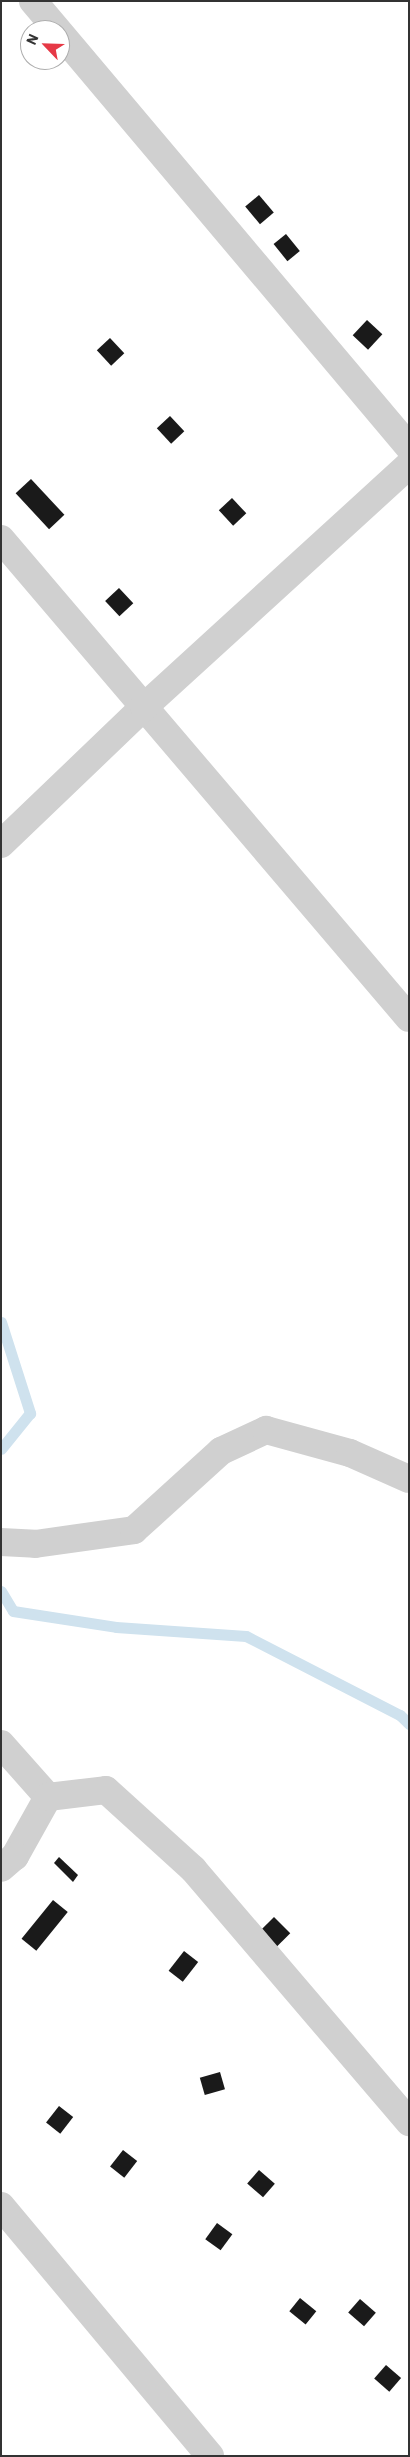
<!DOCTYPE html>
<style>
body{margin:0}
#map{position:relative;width:410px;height:2457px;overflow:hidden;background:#fff;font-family:"IBM Plex Sans",sans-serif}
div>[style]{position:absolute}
.stream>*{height:11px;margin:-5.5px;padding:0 5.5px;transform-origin:5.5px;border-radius:5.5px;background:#cfe2ee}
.building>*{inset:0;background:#1a1a1a;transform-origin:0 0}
.street>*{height:28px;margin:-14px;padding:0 14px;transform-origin:14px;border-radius:14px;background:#d0d0d0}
span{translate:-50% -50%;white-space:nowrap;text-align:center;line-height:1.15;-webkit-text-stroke:5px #fff;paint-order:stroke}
.frame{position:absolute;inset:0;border:2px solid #333;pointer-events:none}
.north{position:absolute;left:20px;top:20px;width:50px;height:50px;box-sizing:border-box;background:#fff;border:1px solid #adadad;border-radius:50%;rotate:294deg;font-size:14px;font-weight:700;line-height:20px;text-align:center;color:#333}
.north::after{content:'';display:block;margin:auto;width:18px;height:22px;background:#e63946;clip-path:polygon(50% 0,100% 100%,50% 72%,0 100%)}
</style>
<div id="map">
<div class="stream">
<i style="left:1px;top:1322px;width:96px;rotate:72.3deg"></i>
<i style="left:30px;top:1413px;width:46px;rotate:128.9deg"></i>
<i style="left:1px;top:1591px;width:23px;rotate:59deg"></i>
<i style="left:13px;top:1611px;width:104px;rotate:8.8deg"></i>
<i style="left:116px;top:1627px;width:130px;rotate:4deg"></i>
<i style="left:246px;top:1636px;width:173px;rotate:27.2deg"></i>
<i style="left:400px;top:1715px;width:13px;rotate:45deg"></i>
</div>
<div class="building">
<i style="left:259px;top:195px;width:23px;height:18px;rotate:50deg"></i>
<i style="left:286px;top:234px;width:22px;height:16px;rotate:51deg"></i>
<i style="left:367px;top:320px;width:21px;height:21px;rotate:43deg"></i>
<i style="left:110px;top:338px;width:21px;height:18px;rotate:47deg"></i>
<i style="left:170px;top:416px;width:21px;height:18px;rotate:47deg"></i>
<i style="left:31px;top:479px;width:49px;height:21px;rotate:47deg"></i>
<i style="left:232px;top:498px;width:21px;height:18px;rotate:47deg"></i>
<i style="left:119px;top:588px;width:21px;height:19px;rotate:47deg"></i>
<i style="clip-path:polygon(59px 1857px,78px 1875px,73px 1882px,54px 1863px)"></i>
<i style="left:53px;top:1900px;width:19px;height:50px;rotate:39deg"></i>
<i style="left:274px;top:1917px;width:23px;height:27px;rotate:45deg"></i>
<i style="left:184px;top:1951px;width:18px;height:25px;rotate:38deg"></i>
<i style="left:220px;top:2072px;width:18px;height:21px;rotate:74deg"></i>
<i style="left:59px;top:2106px;width:18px;height:21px;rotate:38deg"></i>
<i style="left:123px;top:2150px;width:18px;height:21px;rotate:38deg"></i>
<i style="left:259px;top:2170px;width:21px;height:18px;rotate:41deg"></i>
<i style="left:217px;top:2223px;width:19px;height:20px;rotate:36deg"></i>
<i style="left:300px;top:2298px;width:21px;height:17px;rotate:39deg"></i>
<i style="left:360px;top:2299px;width:21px;height:18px;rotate:41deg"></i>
<i style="left:386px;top:2365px;width:20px;height:18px;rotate:41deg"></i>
</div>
<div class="street">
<i style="left:33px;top:1px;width:38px;rotate:50deg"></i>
<i style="left:60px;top:33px;width:541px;rotate:49.87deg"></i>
<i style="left:1px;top:539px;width:629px;rotate:49.58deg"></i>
<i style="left:1px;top:844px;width:198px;rotate:-43.8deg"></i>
<i style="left:144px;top:707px;width:359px;rotate:-42.4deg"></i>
<i style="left:1px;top:1542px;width:34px;rotate:3deg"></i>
<i style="left:35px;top:1544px;width:100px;rotate:-8deg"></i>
<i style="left:134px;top:1530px;width:118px;rotate:-42.2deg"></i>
<i style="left:221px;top:1451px;width:50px;rotate:-25deg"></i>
<i style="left:266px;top:1430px;width:87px;rotate:15.3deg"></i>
<i style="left:350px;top:1453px;width:64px;rotate:23.8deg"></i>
<i style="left:1px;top:1744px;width:71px;rotate:48.4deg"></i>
<i style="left:48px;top:1797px;width:68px;rotate:119.2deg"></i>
<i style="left:15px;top:1856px;width:18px;rotate:139deg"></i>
<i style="left:48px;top:1797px;width:58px;rotate:-6.9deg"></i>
<i style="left:106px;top:1790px;width:118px;rotate:42.2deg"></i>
<i style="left:193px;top:1869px;width:333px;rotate:49.5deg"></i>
<i style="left:1px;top:2206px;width:326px;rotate:50.1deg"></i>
</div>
<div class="frame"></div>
<div class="north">N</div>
</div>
